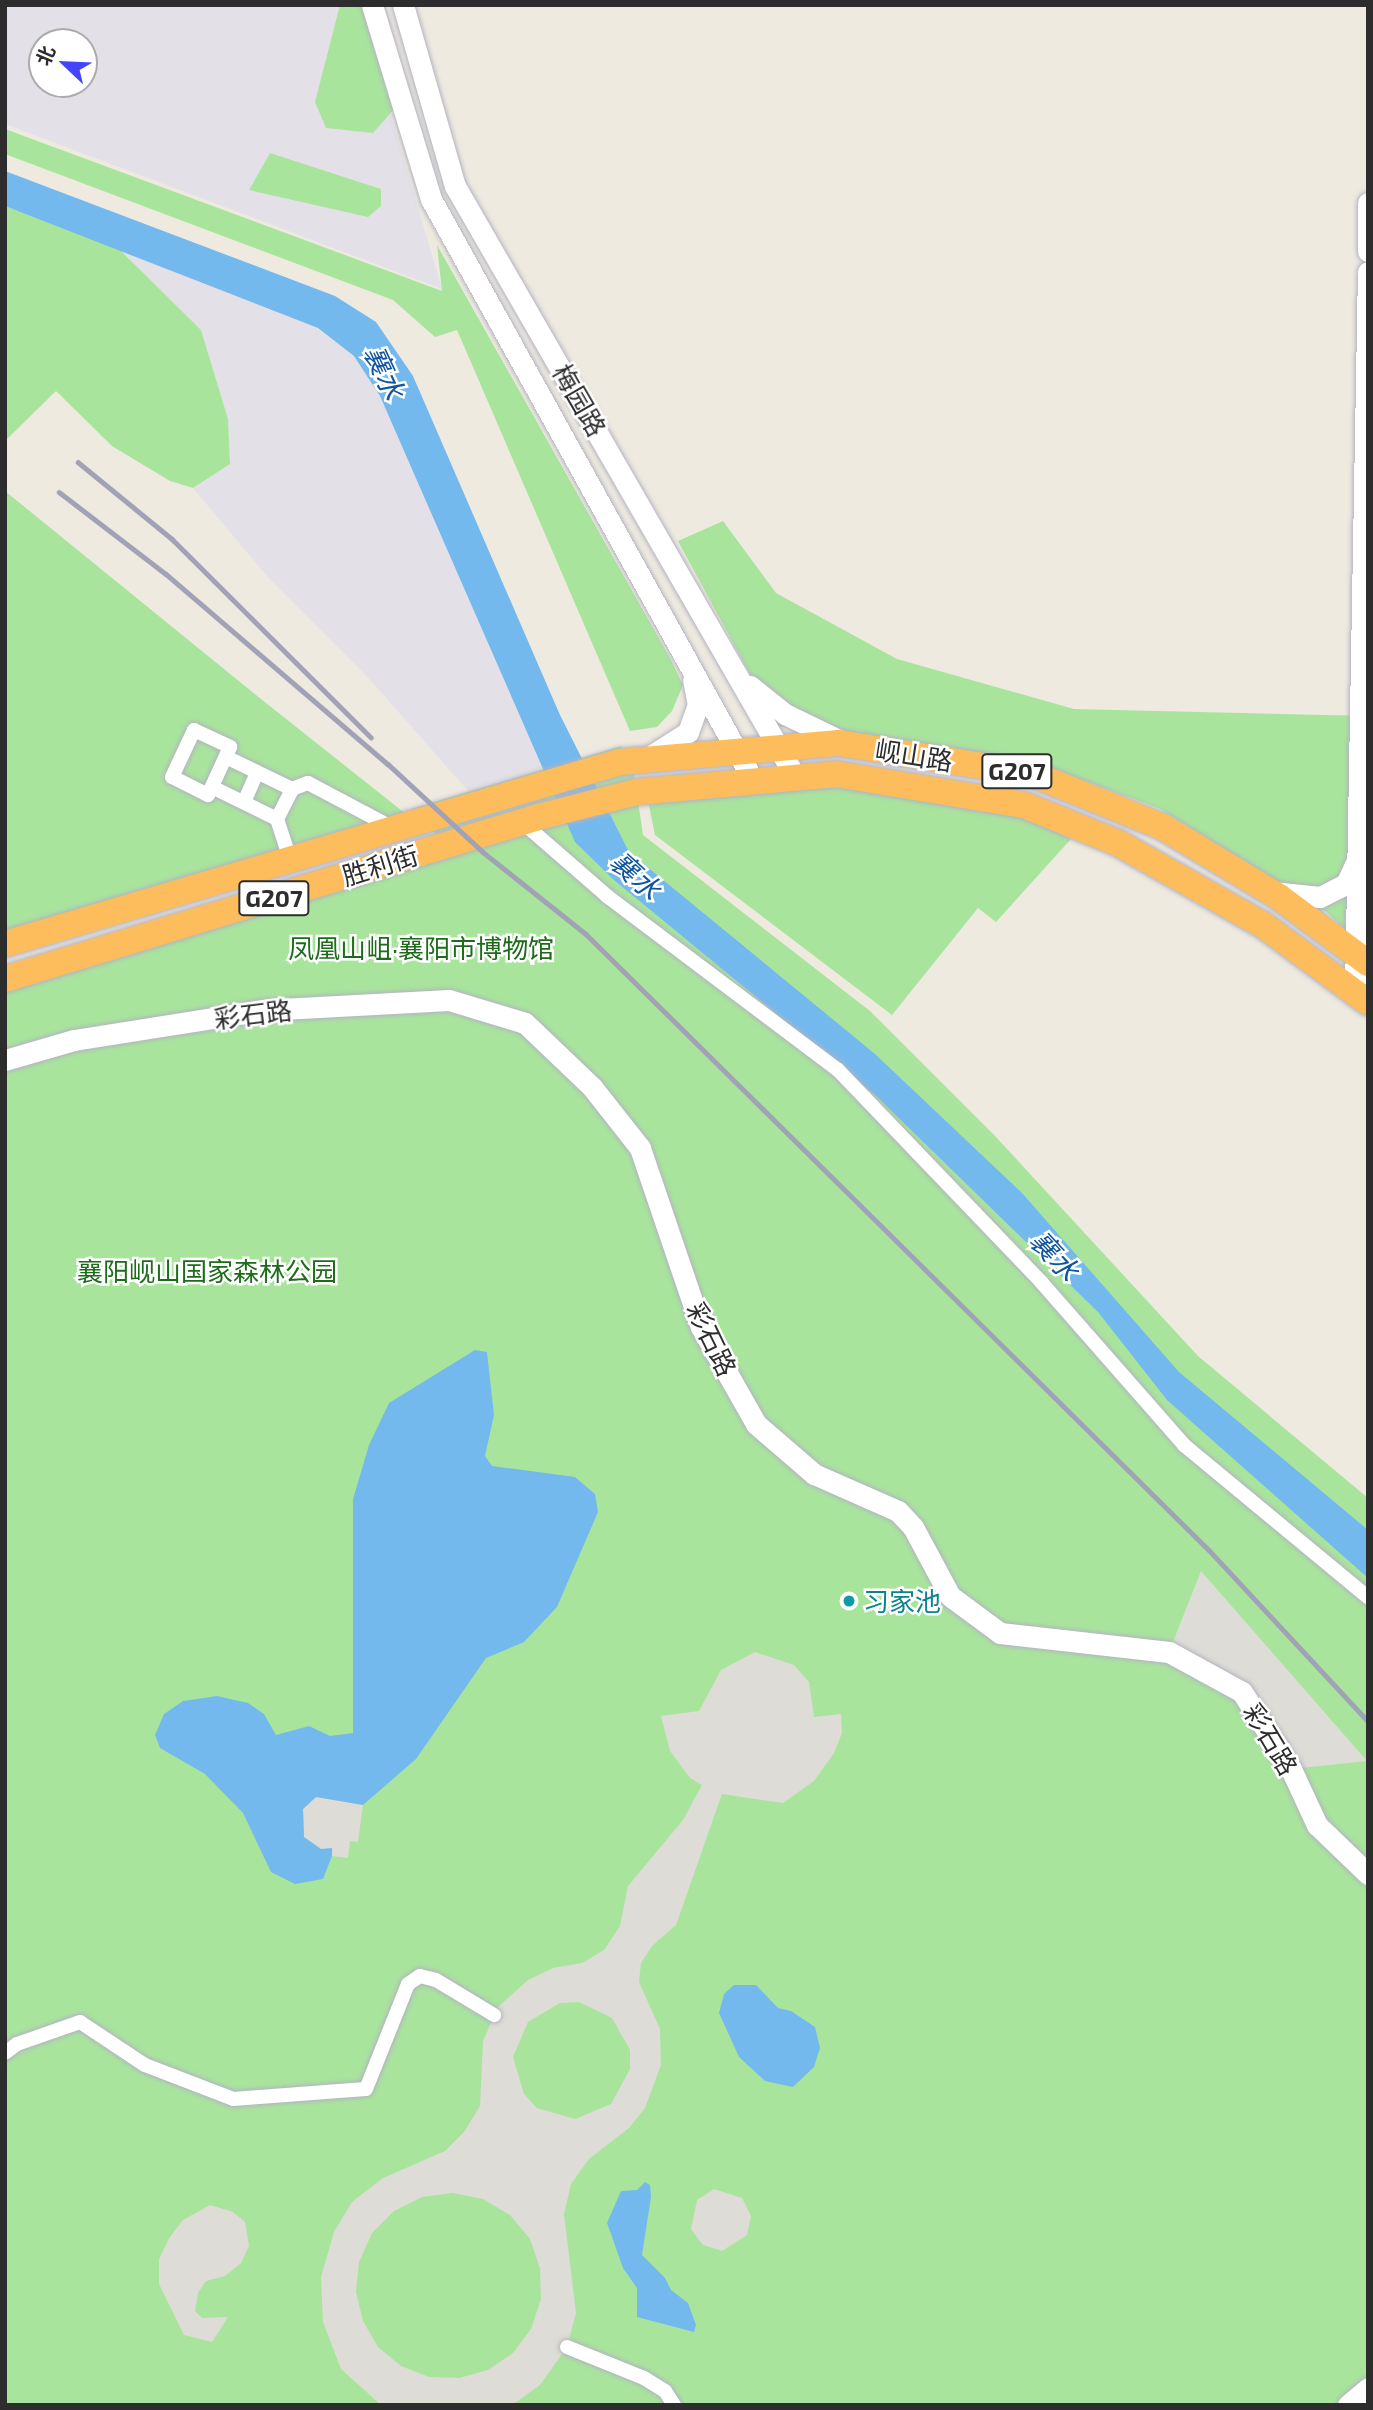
<!DOCTYPE html>
<meta charset="utf-8">
<style>
body{margin:0}
#map{position:relative;width:1373px;height:2410px;overflow:hidden;background:#eeeae0;font-family:"Exo 2","Noto Sans SC",sans-serif}
div>[style]{position:absolute}
.industrial>*{inset:0;background:#e3e0e7}
.green>*{inset:0;background:#a9e49d}
.plaza>*{inset:0;background:#dedcd6}
.water>*{inset:0;background:#74b9ee}
.roads{filter:drop-shadow(0 0 2px #b3b3c0) drop-shadow(0 0 2px #b3b3c0)}
.street>*{height:14px;margin:-7px;padding:0 7px;transform-origin:7px;border-radius:7px;background:#fff}
.secondary>*{height:21px;margin:-10.5px;padding:0 10.5px;transform-origin:10.5px;border-radius:10.5px;background:#fff}
.highway>*{height:26px;margin:-13px;padding:0 13px;transform-origin:13px;border-radius:13px;background:#fdbd5c}
.rail>*{height:4.5px;margin:-2.25px;padding:0 2.25px;transform-origin:2.25px;border-radius:2.25px;background:#a2a2b7}
.dots>*{width:19px;height:19px;translate:-50% -50%;box-sizing:border-box;border:4px solid #fff;border-radius:50%}
span{translate:-50% -50%;white-space:nowrap;text-align:center;line-height:1.15;-webkit-text-stroke:5px #fff;paint-order:stroke}
.shield-label span{padding:2px 5px;background:#fff;border:2px solid;border-radius:5px;-webkit-text-stroke-width:0}
.shield-label{font-size:24px;color:#2d2d2d;font-weight:700}
.street-label{font-size:26px;color:#2d2d2d}
.park-label{font-size:26px;color:#1e6b1b}
.culture-label{font-size:26px;color:#0d838f}
.left{translate:0 -50%;text-align:left}
.water-label{font-size:28px;color:#0f559f;font-style:italic}
.frame{position:absolute;inset:0;border:7px solid #2d2d2d;pointer-events:none}
.north{position:absolute;left:28px;top:28px;width:70px;height:70px;box-sizing:border-box;background:#fff;border:2px solid #ababab;border-radius:50%;rotate:293deg;font-size:19px;font-weight:700;line-height:28px;text-align:center;color:#2d2d2d}
.north::after{content:'';display:block;margin:auto;width:24px;height:32px;background:#4245f9;clip-path:polygon(50% 0,100% 100%,50% 72%,0 100%)}
</style>
<div id="map">
<div class="industrial">
<i style="clip-path:polygon(evenodd,5px 5px,358px 5px,442px 289px,5px 124px,5px 5px,42px 42px,84px 42px,84px 84px,42px 84px,42px 42px)"></i>
<i style="clip-path:polygon(118px 248px,318px 328px,354px 356px,380px 396px,544px 770px,470px 793px,364px 673px,267px 576px,193px 488px,230px 464px,228px 419px,201px 330px)"></i>
</div>
<div class="green">
<i style="clip-path:polygon(340px 5px,364px 5px,395px 108px,373px 133px,326px 128px,315px 102px)"></i>
<i style="clip-path:polygon(5px 129px,442px 291px,437px 245px,670px 658px,683px 685px,672px 711px,657px 727px,630px 731px,457px 330px,435px 337px,393px 300px,5px 154px)"></i>
<i style="clip-path:polygon(270px 153px,381px 189px,381px 206px,368px 217px,249px 190px)"></i>
<i style="clip-path:polygon(5px 206px,118px 248px,201px 330px,228px 419px,230px 464px,193px 488px,170px 481px,112px 446px,56px 391px,5px 441px)"></i>
<i style="clip-path:polygon(5px 491px,261px 699px,416px 822px,5px 944px)"></i>
<i style="clip-path:polygon(723px 521px,776px 593px,897px 659px,1074px 709px,1368px 716px,1368px 949px,1325px 911px,1160px 809px,1041px 764px,778px 726px,678px 541px)"></i>
<i style="clip-path:polygon(621px 746px,633px 768px,643px 835px,870px 1011px,996px 1137px,1198px 1356px,1368px 1498px,1368px 2405px,5px 2405px,5px 979px,438px 848px,458px 856px,411px 809px)"></i>
<i style="clip-path:polygon(840px 781px,1024px 817px,1071px 839px,996px 922px,978px 908px,892px 1015px,655px 835px,648px 801px)"></i>
</div>
<div class="plaza">
<i style="clip-path:polygon(1201px 1571px,1367px 1761px,1291px 1769px,1242px 1692px,1169px 1652px)"></i>
<i style="clip-path:polygon(evenodd,755px 1652px,794px 1665px,809px 1682px,814px 1717px,841px 1714px,842px 1733px,834px 1753px,814px 1781px,783px 1803px,722px 1794px,676px 1925px,652px 1946px,641px 1963px,639px 1982px,660px 2029px,661px 2065px,645px 2108px,629px 2128px,589px 2159px,571px 2184px,564px 2214px,576px 2313px,567px 2347px,540px 2385px,512px 2405px,381px 2405px,341px 2369px,323px 2322px,321px 2277px,334px 2232px,352px 2202px,383px 2178px,445px 2151px,464px 2132px,480px 2106px,483px 2041px,498px 2007px,528px 1980px,553px 1968px,582px 1963px,604px 1950px,620px 1926px,628px 1886px,683px 1820px,702px 1785px,690px 1778px,670px 1751px,661px 1716px,699px 1711px,721px 1670px,755px 1652px,579px 2002px,612px 2018px,630px 2050px,630px 2069px,611px 2104px,575px 2119px,537px 2108px,524px 2094px,513px 2057px,528px 2022px,560px 2003px,579px 2002px,755px 1652px,453px 2193px,483px 2199px,510px 2215px,530px 2239px,540px 2268px,541px 2299px,531px 2329px,513px 2353px,488px 2370px,459px 2378px,429px 2377px,401px 2366px,378px 2347px,363px 2321px,356px 2292px,359px 2262px,372px 2233px,394px 2211px,422px 2197px,453px 2193px)"></i>
<i style="clip-path:polygon(316px 1797px,363px 1805px,358px 1842px,350px 1841px,348px 1858px,332px 1856px,332px 1849px,321px 1849px,304px 1837px,303px 1809px)"></i>
<i style="clip-path:polygon(714px 2189px,742px 2198px,751px 2216px,747px 2235px,722px 2251px,703px 2245px,691px 2229px,697px 2200px)"></i>
<i style="clip-path:polygon(210px 2205px,233px 2212px,245px 2222px,249px 2246px,241px 2263px,225px 2276px,206px 2281px,198px 2293px,195px 2311px,202px 2318px,228px 2317px,212px 2342px,184px 2335px,159px 2284px,159px 2259px,170px 2237px,183px 2220px)"></i>
</div>
<div class="water">
<i style="clip-path:polygon(5px 171px,335px 296px,376px 322px,413px 376px,560px 715px,629px 852px,875px 1054px,1022px 1193px,1179px 1372px,1368px 1530px,1368px 1578px,1167px 1400px,1098px 1312px,875px 1095px,614px 880px,575px 842px,380px 396px,354px 356px,318px 328px,5px 206px)"></i>
<i style="clip-path:polygon(475px 1350px,487px 1352px,494px 1415px,485px 1456px,492px 1466px,575px 1477px,595px 1494px,598px 1512px,557px 1607px,524px 1642px,486px 1658px,416px 1759px,363px 1805px,316px 1797px,303px 1809px,304px 1837px,321px 1849px,332px 1848px,332px 1856px,323px 1879px,295px 1884px,271px 1872px,243px 1813px,205px 1774px,160px 1748px,155px 1735px,164px 1714px,183px 1701px,217px 1696px,248px 1703px,264px 1714px,276px 1735px,309px 1726px,330px 1736px,353px 1733px,353px 1499px,369px 1445px,389px 1403px)"></i>
<i style="clip-path:polygon(734px 1985px,756px 1985px,778px 2008px,791px 2011px,815px 2027px,820px 2048px,814px 2067px,793px 2087px,765px 2081px,739px 2057px,719px 2013px,724px 1994px)"></i>
<i style="clip-path:polygon(645px 2182px,650px 2185px,651px 2197px,642px 2255px,665px 2278px,671px 2290px,688px 2303px,696px 2325px,694px 2332px,637px 2317px,637px 2288px,623px 2268px,607px 2223px,621px 2191px,637px 2190px)"></i>
</div>
<div class="roads">
<div class="street">
<i style="left:194px;top:730px;width:40px;rotate:25deg"></i>
<i style="left:230px;top:747px;width:53px;rotate:114.6deg"></i>
<i style="left:208px;top:795px;width:40px;rotate:-153.4deg"></i>
<i style="left:172px;top:777px;width:52px;rotate:-64.9deg"></i>
<i style="left:226px;top:757px;width:73px;rotate:25.9deg"></i>
<i style="left:212px;top:787px;width:72px;rotate:26.2deg"></i>
<i style="left:244px;top:802px;width:32px;rotate:-66deg"></i>
<i style="left:522px;top:822px;width:113px;rotate:41deg"></i>
<i style="left:607px;top:896px;width:289px;rotate:37deg"></i>
<i style="left:838px;top:1070px;width:294px;rotate:46.2deg"></i>
<i style="left:1041px;top:1282px;width:217px;rotate:48.7deg"></i>
<i style="left:1184px;top:1445px;width:239px;rotate:39.6deg"></i>
<i style="left:290px;top:859px;width:42px;rotate:-108deg"></i>
<i style="left:277px;top:819px;width:34px;rotate:-63deg"></i>
<i style="left:292px;top:789px;width:17px;rotate:-21deg"></i>
<i style="left:308px;top:783px;width:96px;rotate:27.9deg"></i>
<i style="left:5px;top:2053px;width:15px;rotate:-37deg"></i>
<i style="left:17px;top:2044px;width:67px;rotate:-19.2deg"></i>
<i style="left:80px;top:2022px;width:78px;rotate:33.5deg"></i>
<i style="left:145px;top:2065px;width:94px;rotate:21.1deg"></i>
<i style="left:233px;top:2099px;width:133px;rotate:-4.3deg"></i>
<i style="left:366px;top:2089px;width:113px;rotate:-68.2deg"></i>
<i style="left:408px;top:1984px;width:14px;rotate:-34deg"></i>
<i style="left:420px;top:1976px;width:16px;rotate:14deg"></i>
<i style="left:436px;top:1980px;width:68px;rotate:31.1deg"></i>
<i style="left:567px;top:2347px;width:83px;rotate:21.9deg"></i>
<i style="left:644px;top:2378px;width:25px;rotate:32deg"></i>
<i style="left:665px;top:2391px;width:17px;rotate:57deg"></i>
</div>
<div class="secondary">
<i style="left:372px;top:5px;width:203px;rotate:73.1deg"></i>
<i style="left:431px;top:199px;width:666px;rotate:61.01deg"></i>
<i style="left:403px;top:5px;width:188px;rotate:74deg"></i>
<i style="left:455px;top:186px;width:683px;rotate:60.06deg"></i>
<i style="left:1368px;top:203px;width:48px;rotate:90deg"></i>
<i style="left:750px;top:686px;width:45px;rotate:38.7deg"></i>
<i style="left:785px;top:714px;width:67px;rotate:25.8deg"></i>
<i style="left:646px;top:759px;width:50px;rotate:-32.7deg"></i>
<i style="left:688px;top:732px;width:29px;rotate:-70deg"></i>
<i style="left:698px;top:705px;width:25px;rotate:-101deg"></i>
<i style="left:1272px;top:892px;width:48px;rotate:5.9deg"></i>
<i style="left:1320px;top:897px;width:29px;rotate:-27deg"></i>
<i style="left:1346px;top:884px;width:26px;rotate:-65deg"></i>
<i style="left:1355px;top:992px;width:720px;rotate:-88.97deg"></i>
<i style="left:5px;top:1060px;width:72px;rotate:-16.2deg"></i>
<i style="left:74px;top:1040px;width:191px;rotate:-9deg"></i>
<i style="left:263px;top:1010px;width:186px;rotate:-3.1deg"></i>
<i style="left:449px;top:1000px;width:79px;rotate:16.8deg"></i>
<i style="left:525px;top:1023px;width:93px;rotate:43.7deg"></i>
<i style="left:592px;top:1087px;width:78px;rotate:51.8deg"></i>
<i style="left:640px;top:1148px;width:189px;rotate:71.2deg"></i>
<i style="left:701px;top:1327px;width:112px;rotate:60.4deg"></i>
<i style="left:756px;top:1424px;width:77px;rotate:40.8deg"></i>
<i style="left:814px;top:1474px;width:92px;rotate:23.8deg"></i>
<i style="left:898px;top:1511px;width:22px;rotate:47deg"></i>
<i style="left:913px;top:1527px;width:78px;rotate:61.8deg"></i>
<i style="left:950px;top:1596px;width:62px;rotate:36.5deg"></i>
<i style="left:1000px;top:1633px;width:170px;rotate:6.4deg"></i>
<i style="left:1169px;top:1652px;width:83px;rotate:28.7deg"></i>
<i style="left:1242px;top:1692px;width:91px;rotate:57.5deg"></i>
<i style="left:1291px;top:1769px;width:62px;rotate:65.1deg"></i>
<i style="left:1317px;top:1825px;width:71px;rotate:43.9deg"></i>
<i style="left:1348px;top:2405px;width:26px;rotate:-40deg"></i>
</div>
<div class="highway">
<i style="left:5px;top:944px;width:641px;rotate:-16.49deg"></i>
<i style="left:620px;top:762px;width:220px;rotate:-5deg"></i>
<i style="left:839px;top:743px;width:195px;rotate:9.1deg"></i>
<i style="left:1032px;top:774px;width:141px;rotate:22deg"></i>
<i style="left:1163px;top:827px;width:135px;rotate:31.1deg"></i>
<i style="left:1279px;top:897px;width:111px;rotate:36.6deg"></i>
<i style="left:5px;top:979px;width:561px;rotate:-16.89deg"></i>
<i style="left:542px;top:816px;width:97px;rotate:-14.3deg"></i>
<i style="left:636px;top:792px;width:201px;rotate:-5.1deg"></i>
<i style="left:836px;top:774px;width:191px;rotate:9.4deg"></i>
<i style="left:1024px;top:805px;width:101px;rotate:22deg"></i>
<i style="left:1118px;top:843px;width:167px;rotate:29.5deg"></i>
<i style="left:1263px;top:925px;width:130px;rotate:36.3deg"></i>
</div>
</div>
<div class="rail">
<i style="left:78px;top:462px;width:122px;rotate:39.3deg"></i>
<i style="left:172px;top:539px;width:281px;rotate:44.9deg"></i>
<i style="left:59px;top:492px;width:135px;rotate:37.5deg"></i>
<i style="left:166px;top:574px;width:292px;rotate:40.6deg"></i>
<i style="left:388px;top:764px;width:129px;rotate:42.8deg"></i>
<i style="left:483px;top:852px;width:132px;rotate:38.5deg"></i>
<i style="left:586px;top:934px;width:876px;rotate:44.68deg"></i>
<i style="left:1209px;top:1550px;width:233px;rotate:47.1deg"></i>
</div>
<div class="dots">
<i style="left:849px;top:1601px;background:#0f9aa8"></i>
</div>
<div class="shield-label">
<span style="left:1017px;top:771px">G207</span>
<span style="left:274px;top:898px">G207</span>
</div>
<div class="street-label">
<span style="left:580px;top:400px;rotate:60deg">梅园路</span>
<span style="left:914px;top:755px;rotate:9deg">岘山路</span>
<span style="left:380px;top:865px;rotate:-17deg">胜利街</span>
<span style="left:253px;top:1014px;rotate:-7deg">彩石路</span>
<span style="left:712px;top:1339px;rotate:64deg">彩石路</span>
<span style="left:1271px;top:1739px;rotate:59deg">彩石路</span>
</div>
<div class="park-label">
<span style="left:421px;top:948px">凤凰山岨·襄阳市博物馆</span>
<span style="left:207px;top:1271px">襄阳岘山国家森林公园</span>
</div>
<div class="culture-label">
<span class="left" style="left:863px;top:1601px">习家池</span>
</div>
<div class="water-label">
<span style="left:385px;top:372px;rotate:65deg">襄水</span>
<span style="left:636px;top:875px;rotate:42deg">襄水</span>
<span style="left:1055px;top:1255px;rotate:47deg">襄水</span>
</div>
<div class="frame"></div>
<div class="north">北</div>
</div>
